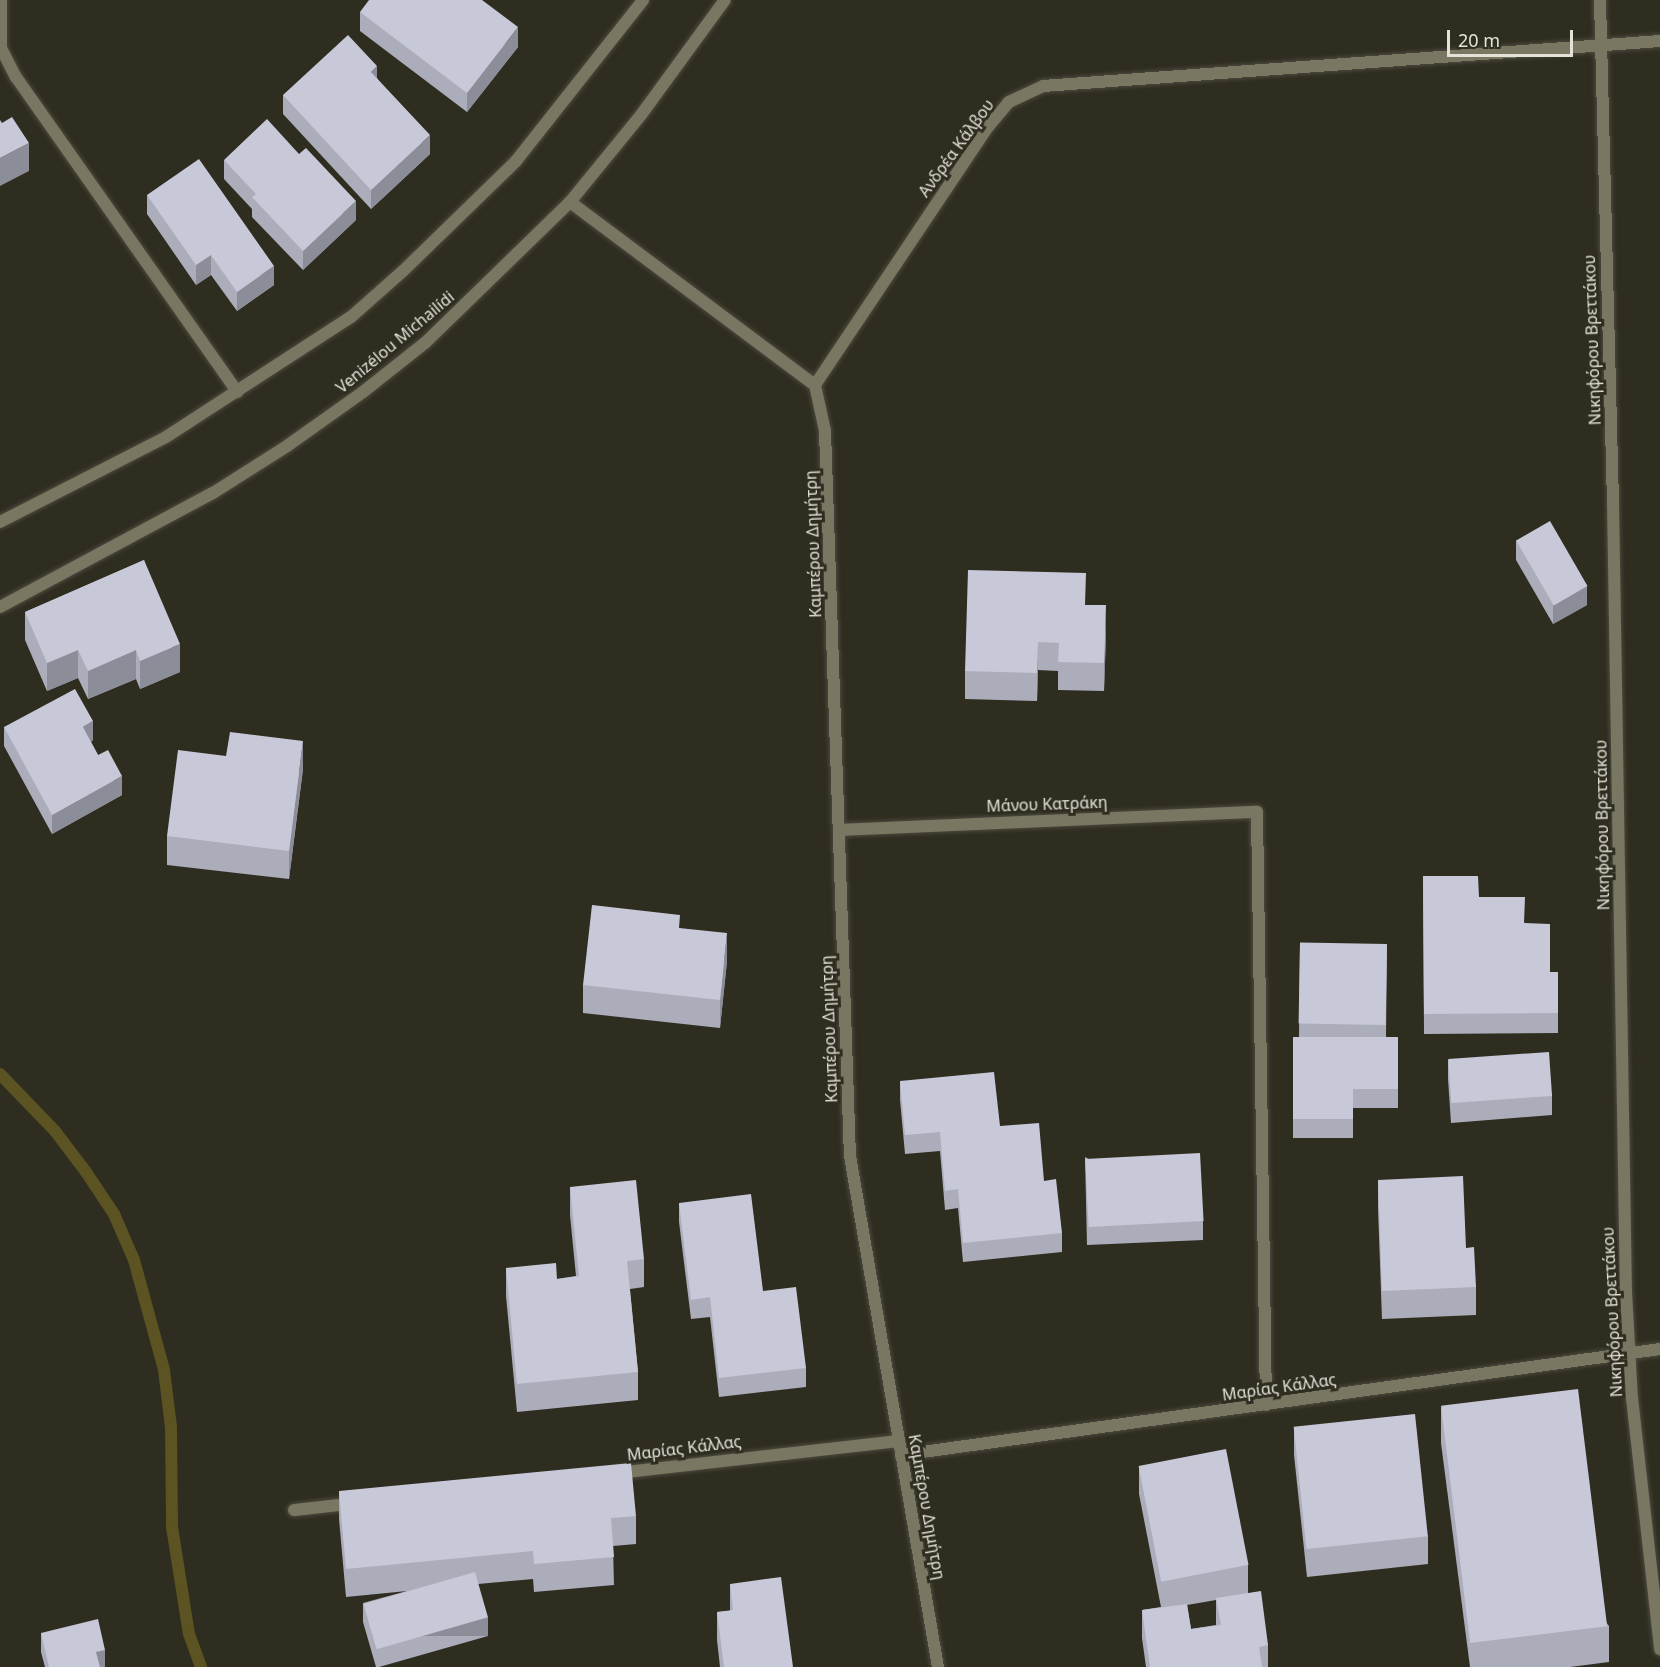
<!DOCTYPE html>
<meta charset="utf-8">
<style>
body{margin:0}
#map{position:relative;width:1660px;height:1667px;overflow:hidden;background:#2f2d20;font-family:"Noto Sans",sans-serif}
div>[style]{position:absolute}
.stream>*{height:12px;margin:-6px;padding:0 6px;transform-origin:6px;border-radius:6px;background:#5b5322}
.roads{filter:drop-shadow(0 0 2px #4c4a3e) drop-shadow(0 0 2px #4c4a3e)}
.minor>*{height:12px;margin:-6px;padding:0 6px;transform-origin:6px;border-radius:6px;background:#797661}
.wall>*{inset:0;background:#abadbb}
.shaded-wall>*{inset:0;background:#8b8d98;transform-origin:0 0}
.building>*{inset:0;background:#c7c9d9;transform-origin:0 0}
span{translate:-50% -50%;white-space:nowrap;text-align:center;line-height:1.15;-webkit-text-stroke:6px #2f2d20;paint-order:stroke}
.street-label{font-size:16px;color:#e3e2d9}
.scale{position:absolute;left:1447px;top:30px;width:126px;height:27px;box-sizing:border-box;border:3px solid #e3e2d9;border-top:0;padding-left:8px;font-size:18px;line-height:21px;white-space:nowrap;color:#e3e2d9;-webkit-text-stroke:4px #2f2d20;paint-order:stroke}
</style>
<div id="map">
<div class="stream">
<i style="left:0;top:1074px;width:79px;rotate:46deg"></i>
<i style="left:55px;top:1131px;width:51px;rotate:52.9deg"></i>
<i style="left:86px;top:1172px;width:50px;rotate:56.3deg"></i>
<i style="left:114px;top:1214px;width:50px;rotate:66.5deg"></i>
<i style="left:134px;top:1260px;width:114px;rotate:74.7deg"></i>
<i style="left:164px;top:1370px;width:57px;rotate:83deg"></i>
<i style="left:171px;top:1427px;width:100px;rotate:89.4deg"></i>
<i style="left:172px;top:1527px;width:108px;rotate:81deg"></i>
<i style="left:189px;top:1634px;width:35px;rotate:70deg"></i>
</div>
<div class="roads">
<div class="minor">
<i style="left:1px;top:0;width:48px;rotate:90deg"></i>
<i style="left:1px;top:48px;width:33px;rotate:63deg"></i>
<i style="left:16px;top:77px;width:385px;rotate:54.9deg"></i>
<i style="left:1600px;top:0;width:502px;rotate:88.52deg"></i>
<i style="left:1613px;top:502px;width:790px;rotate:89.06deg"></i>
<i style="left:1626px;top:1292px;width:106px;rotate:86.8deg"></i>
<i style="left:1632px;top:1398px;width:253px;rotate:83.6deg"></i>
<i style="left:570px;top:202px;width:306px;rotate:36.8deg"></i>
<i style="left:815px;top:385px;width:311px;rotate:-56.2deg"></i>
<i style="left:988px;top:127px;width:33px;rotate:-50deg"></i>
<i style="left:1009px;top:102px;width:38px;rotate:-25deg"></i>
<i style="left:1043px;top:86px;width:619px;rotate:-4.17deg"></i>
<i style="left:815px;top:385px;width:47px;rotate:77.7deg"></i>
<i style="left:825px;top:431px;width:725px;rotate:88.03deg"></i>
<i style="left:850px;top:1156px;width:519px;rotate:80.23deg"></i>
<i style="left:0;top:522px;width:186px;rotate:-27.1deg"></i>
<i style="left:166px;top:437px;width:221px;rotate:-33deg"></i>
<i style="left:351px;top:317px;width:69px;rotate:-41.5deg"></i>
<i style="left:403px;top:271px;width:158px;rotate:-44.2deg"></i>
<i style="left:516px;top:161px;width:205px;rotate:-51.7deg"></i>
<i style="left:0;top:607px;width:242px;rotate:-28.2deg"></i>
<i style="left:213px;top:493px;width:88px;rotate:-32.4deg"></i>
<i style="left:287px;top:446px;width:93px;rotate:-35.4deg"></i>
<i style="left:363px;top:392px;width:80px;rotate:-38.4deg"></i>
<i style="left:426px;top:342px;width:201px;rotate:-44.2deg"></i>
<i style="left:570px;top:202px;width:112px;rotate:-50.8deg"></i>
<i style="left:641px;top:115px;width:142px;rotate:-53.9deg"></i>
<i style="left:839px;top:830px;width:418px;rotate:-2.5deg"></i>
<i style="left:1257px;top:812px;width:593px;rotate:89.13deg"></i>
<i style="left:901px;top:1455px;width:766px;rotate:-7.95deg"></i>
<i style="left:617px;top:1473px;width:284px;rotate:-6.5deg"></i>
<i style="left:294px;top:1510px;width:61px;rotate:-6.5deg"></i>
</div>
</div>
<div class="wall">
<i style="clip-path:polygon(360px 12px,518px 47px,467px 112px,360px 31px)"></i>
<i style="clip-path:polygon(377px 78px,430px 154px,371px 209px,283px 114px,283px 95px)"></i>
<i style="clip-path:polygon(224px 160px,356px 220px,303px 270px,252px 217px,252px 209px,224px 179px)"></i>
<i style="clip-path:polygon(147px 195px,274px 285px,237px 311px,211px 275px,196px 285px,147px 214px)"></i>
<i style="clip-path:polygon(1516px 540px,1587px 605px,1553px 624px,1516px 560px)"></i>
<i style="clip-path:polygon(144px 560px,180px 672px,140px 689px,136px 679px,88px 699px,78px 678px,47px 691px,25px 640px,25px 612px)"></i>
<i style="clip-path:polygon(1086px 605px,1106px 633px,1104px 691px,1058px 690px,1058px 671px,1038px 670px,1037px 701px,965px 699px,965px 671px)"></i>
<i style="clip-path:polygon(4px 727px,93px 740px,91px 742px,98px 755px,122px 795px,52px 834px,4px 746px)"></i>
<i style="clip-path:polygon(303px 769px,289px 879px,167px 865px,167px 836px)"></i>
<i style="clip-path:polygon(1423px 876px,1479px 897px,1525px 923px,1550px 972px,1558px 972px,1558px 1033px,1424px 1034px)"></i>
<i style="clip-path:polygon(680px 928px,727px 961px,720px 1028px,583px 1013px,583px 985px)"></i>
<i style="clip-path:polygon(1387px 944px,1386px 1037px,1398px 1037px,1398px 1108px,1353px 1108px,1353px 1138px,1293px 1138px,1293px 1037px,1299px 1037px,1300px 945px)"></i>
<i style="clip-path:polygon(1448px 1060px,1552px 1096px,1552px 1115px,1451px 1123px,1448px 1079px)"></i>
<i style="clip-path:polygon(900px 1081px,1000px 1126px,1044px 1181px,1062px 1233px,1062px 1252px,963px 1262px,958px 1208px,945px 1210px,940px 1151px,905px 1154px,900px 1100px)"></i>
<i style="clip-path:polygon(1085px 1157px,1203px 1221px,1203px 1240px,1087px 1245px)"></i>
<i style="clip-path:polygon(1378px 1180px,1466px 1248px,1476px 1287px,1476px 1315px,1382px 1319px,1378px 1208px)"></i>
<i style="clip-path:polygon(570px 1187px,644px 1259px,644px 1287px,630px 1289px,638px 1372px,638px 1400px,517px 1412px,506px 1296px,506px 1268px,557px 1279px,576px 1276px,570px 1215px)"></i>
<i style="clip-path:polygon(679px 1203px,763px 1291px,806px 1368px,806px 1387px,719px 1397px,710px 1317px,691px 1319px,679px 1222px)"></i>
<i style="clip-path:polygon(1441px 1407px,1609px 1626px,1609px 1662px,1570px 1667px,1470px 1667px,1441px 1443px)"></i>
<i style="clip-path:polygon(1294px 1427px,1428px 1536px,1428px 1564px,1307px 1577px,1294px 1455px)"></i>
<i style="clip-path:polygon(evenodd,1139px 1466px,1248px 1565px,1248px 1593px,1268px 1645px,1268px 1667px,1146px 1667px,1142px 1638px,1142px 1610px,1161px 1607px,1139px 1494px,1139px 1466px,1216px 1600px,1216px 1625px,1191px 1629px,1187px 1605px,1216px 1600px)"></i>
<i style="clip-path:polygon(339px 1491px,636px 1516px,636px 1544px,613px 1546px,614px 1585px,534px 1592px,533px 1579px,478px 1584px,488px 1636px,379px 1667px,376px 1667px,363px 1622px,363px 1603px,407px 1591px,346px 1597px,339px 1519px)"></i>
<i style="clip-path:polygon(730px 1584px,793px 1667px,720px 1667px,717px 1640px,717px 1612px,730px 1611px)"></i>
<i style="clip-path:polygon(41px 1633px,105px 1667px,45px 1667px,41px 1652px)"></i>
</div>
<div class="shaded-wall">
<i style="clip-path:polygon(518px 27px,518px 47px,467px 112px,467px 93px)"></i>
<i style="clip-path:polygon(377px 66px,377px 86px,371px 72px)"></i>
<i style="clip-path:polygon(430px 135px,430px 154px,371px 209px,371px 190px)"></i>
<i style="clip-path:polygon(29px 143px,29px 171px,0 186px,0 158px)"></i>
<i style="clip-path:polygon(356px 201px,356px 220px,303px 270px,303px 251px)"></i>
<i style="clip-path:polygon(211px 255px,211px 275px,196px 285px,196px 265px)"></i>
<i style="clip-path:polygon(274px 266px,274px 285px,237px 311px,237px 292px)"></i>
<i style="clip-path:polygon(1587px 586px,1587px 605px,1553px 624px,1553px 605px)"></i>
<i style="clip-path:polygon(1106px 605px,1106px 633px,1104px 691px,1104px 663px)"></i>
<i style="clip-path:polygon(1038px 642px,1038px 670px,1037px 701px,1037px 673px)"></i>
<i style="clip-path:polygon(180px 644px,180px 672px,140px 689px,140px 661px)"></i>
<i style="clip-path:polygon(78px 650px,78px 678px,47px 691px,47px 663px)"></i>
<i style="clip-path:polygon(136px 650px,136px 679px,88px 699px,88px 671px)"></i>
<i style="clip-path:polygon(93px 721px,93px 740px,83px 746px,83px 727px)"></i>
<i style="clip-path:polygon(303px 741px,303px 769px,289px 879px,289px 851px)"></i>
<i style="clip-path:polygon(122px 776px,122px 795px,52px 834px,52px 815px)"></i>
<i style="clip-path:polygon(727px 933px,727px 961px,720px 1028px,720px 1000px)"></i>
<i style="left:488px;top:1617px;width:19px;height:116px;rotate:90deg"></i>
<i style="left:105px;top:1650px;width:17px;height:9px;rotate:90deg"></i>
</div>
<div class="building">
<i style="clip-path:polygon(369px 0,482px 0,518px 27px,467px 93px,360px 12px)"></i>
<i style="clip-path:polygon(348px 35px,377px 66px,371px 72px,430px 135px,371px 190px,283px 95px)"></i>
<i style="clip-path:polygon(12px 117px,29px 143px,0 158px,0 120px,2px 123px)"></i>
<i style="clip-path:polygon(267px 119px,299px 154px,306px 148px,356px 201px,303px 251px,252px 197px,256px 194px,224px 160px)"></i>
<i style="clip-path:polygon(199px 159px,274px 266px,237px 292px,211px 255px,196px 265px,147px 195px)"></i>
<i style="left:1550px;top:521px;width:75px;height:39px;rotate:60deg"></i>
<i style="clip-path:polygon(144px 560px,180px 644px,140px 661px,136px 650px,88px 671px,78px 650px,47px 663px,25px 612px)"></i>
<i style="clip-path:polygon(968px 570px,1086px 573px,1085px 605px,1106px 605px,1104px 663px,1058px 662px,1059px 643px,1038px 642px,1037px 673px,965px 671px)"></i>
<i style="clip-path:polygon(75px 689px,93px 721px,83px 727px,98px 755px,108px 750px,122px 776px,52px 815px,4px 727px)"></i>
<i style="clip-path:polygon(230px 732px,303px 741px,289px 851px,167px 836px,178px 750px,226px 756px)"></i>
<i style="clip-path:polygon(1423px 876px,1478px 876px,1479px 897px,1525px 897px,1524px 923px,1550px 924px,1550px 972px,1558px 972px,1558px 1013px,1424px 1014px)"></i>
<i style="clip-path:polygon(592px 905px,680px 915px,679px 928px,727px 933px,720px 1000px,583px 985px)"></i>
<i style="left:1387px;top:944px;width:81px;height:87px;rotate:91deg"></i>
<i style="clip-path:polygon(1293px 1037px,1398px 1037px,1398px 1089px,1353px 1089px,1353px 1119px,1293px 1119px)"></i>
<i style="left:1549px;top:1052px;width:44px;height:101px;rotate:86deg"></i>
<i style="clip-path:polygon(994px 1072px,1000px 1126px,1039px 1123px,1044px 1181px,1056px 1179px,1062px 1233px,963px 1243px,958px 1189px,945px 1191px,940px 1132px,905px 1135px,900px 1081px)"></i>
<i style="left:1200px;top:1153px;width:68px;height:115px;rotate:87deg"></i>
<i style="clip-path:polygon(1463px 1176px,1466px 1248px,1474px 1247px,1476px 1287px,1382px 1291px,1378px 1180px)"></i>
<i style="clip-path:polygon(636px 1180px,644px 1259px,627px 1261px,638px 1372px,517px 1384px,506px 1268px,556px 1263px,557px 1279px,579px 1276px,570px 1187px)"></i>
<i style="clip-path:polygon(751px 1194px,763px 1291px,796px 1287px,806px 1368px,719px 1378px,710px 1297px,691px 1300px,679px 1203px)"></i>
<i style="left:1578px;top:1389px;width:239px;height:138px;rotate:83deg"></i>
<i style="left:1415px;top:1414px;width:123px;height:122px;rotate:84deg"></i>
<i style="left:1226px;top:1449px;width:118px;height:89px;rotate:79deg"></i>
<i style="clip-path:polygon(631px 1463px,636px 1516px,611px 1518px,614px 1557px,534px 1564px,533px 1551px,346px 1569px,339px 1491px)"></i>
<i style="left:475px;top:1572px;width:47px;height:116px;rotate:74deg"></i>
<i style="clip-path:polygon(781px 1577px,793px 1667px,724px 1667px,717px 1612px,733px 1610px,730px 1584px)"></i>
<i style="clip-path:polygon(1261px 1591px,1268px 1645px,1259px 1647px,1262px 1667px,1150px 1667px,1142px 1610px,1187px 1604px,1191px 1629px,1221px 1625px,1216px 1598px)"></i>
<i style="clip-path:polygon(98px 1619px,105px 1650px,96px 1652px,100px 1667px,49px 1667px,41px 1633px)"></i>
</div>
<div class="street-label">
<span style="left:956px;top:148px;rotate:-54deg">Ανδρέα Κάλβου</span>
<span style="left:1592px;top:340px;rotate:-92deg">Νικηφόρου Βρεττάκου</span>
<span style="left:395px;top:342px;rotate:-40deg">Venizélou Michailídi</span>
<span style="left:813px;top:544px;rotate:-92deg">Καμπέρου Δημήτρη</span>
<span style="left:1047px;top:804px;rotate:-2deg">Μάνου Κατράκη</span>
<span style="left:1602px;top:825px;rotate:-91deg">Νικηφόρου Βρεττάκου</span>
<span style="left:829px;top:1029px;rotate:-92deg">Καμπέρου Δημήτρη</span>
<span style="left:1612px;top:1312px;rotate:-93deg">Νικηφόρου Βρεττάκου</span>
<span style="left:1279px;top:1387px;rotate:-8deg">Μαρίας Κάλλας</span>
<span style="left:684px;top:1448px;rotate:-7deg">Μαρίας Κάλλας</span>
<span style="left:927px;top:1507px;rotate:80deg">Καμπέρου Δημήτρη</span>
</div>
<div class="scale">20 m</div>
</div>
